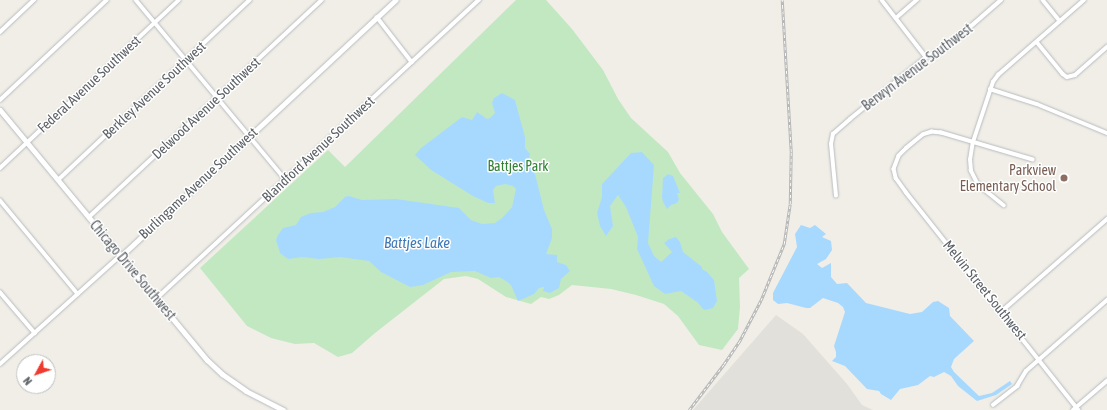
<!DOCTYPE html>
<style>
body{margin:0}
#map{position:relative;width:1107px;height:410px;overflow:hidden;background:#f0eee6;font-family:"Asap Condensed",sans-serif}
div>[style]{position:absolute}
.industrial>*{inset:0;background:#e1e0da}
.green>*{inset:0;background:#c2e8c2}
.water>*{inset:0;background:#a7d9ff}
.roads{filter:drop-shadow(0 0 1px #b8bbc0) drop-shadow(0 0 1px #b8bbc0)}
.street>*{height:3.5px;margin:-1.75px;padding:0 1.75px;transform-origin:1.75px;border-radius:1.75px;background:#fff}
.secondary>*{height:5px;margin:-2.5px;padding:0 2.5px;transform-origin:2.5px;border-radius:2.5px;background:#fff}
.rail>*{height:2.5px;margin-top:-1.25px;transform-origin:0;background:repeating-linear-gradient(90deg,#fff 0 3px,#b5b6b7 0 6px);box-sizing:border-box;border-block:1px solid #b5b6b7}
.dots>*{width:11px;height:11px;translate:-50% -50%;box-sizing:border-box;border:2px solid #fff;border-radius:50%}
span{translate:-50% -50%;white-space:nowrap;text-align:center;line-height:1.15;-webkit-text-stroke:3px #fff;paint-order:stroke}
.street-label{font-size:14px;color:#5d6267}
.park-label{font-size:14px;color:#318235}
.education-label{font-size:14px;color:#785e54}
.right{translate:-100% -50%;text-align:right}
.water-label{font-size:15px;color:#3f79b6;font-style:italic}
.north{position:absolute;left:16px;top:354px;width:40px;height:40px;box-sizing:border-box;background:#fff;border:1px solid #bec0c2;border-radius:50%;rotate:230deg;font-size:11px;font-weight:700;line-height:16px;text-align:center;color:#5d6267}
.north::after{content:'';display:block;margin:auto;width:14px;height:18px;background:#ef3b2d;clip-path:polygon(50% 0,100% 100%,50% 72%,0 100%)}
</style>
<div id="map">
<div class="industrial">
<i style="clip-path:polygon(776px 315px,803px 334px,847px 384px,862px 405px,873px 410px,693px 410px)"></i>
</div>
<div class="green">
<i style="clip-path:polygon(516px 0,546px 0,572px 29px,603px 70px,618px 99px,631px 118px,668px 152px,680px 173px,713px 214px,722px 232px,749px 269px,739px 278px,740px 307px,738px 329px,722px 350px,699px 345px,678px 316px,664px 304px,636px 295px,611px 289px,572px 285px,559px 295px,549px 299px,541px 297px,531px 304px,506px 297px,478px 279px,466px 276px,444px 279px,375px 333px,352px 353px,338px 357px,314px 343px,295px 344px,271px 338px,247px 326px,200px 268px,328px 150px,345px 167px)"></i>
</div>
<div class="water">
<i style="clip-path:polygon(502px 93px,515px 100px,525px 137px,525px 148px,530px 154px,529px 159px,535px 174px,544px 210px,552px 229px,552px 238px,546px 254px,557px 255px,557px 262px,566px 265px,570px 271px,561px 279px,559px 288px,550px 293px,543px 291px,544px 287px,539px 288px,534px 294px,518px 301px,511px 285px,506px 281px,499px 277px,491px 278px,475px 271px,451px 272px,423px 285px,410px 287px,381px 272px,369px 261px,340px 257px,319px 259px,302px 257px,288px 259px,280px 253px,276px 240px,278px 235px,283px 228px,296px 225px,301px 217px,311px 213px,323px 212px,335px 207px,345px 197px,349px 196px,362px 200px,396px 199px,459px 208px,471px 220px,482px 224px,495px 223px,502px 218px,512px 207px,516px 189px,513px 186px,505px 184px,496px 186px,493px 190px,495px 203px,488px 203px,473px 196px,431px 170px,415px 155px,421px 148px,462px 117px,472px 120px,477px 112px,487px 119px,490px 118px,495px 113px,492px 103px,494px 98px)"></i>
<i style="clip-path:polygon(642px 152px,654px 165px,648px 243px,654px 256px,661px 262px,672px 252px,664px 243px,669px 239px,676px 237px,680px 242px,683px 252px,702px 267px,702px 269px,707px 272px,714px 280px,717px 301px,713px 308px,704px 310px,697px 302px,681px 291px,665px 294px,654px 286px,637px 249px,638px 237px,626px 207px,618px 195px,610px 206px,613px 226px,606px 236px,600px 226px,597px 213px,602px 197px,602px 184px,631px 153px)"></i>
<i style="clip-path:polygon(668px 174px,673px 176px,680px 193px,677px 193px,679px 199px,677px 203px,671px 205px,667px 209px,663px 202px,662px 197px,663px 178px)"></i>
<i style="clip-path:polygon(801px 225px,810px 228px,815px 225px,826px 234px,822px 237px,831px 241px,832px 250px,826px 259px,817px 264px,822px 268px,831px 263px,831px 277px,837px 284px,847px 283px,866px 303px,910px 314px,922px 312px,933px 302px,938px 301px,949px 308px,950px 316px,974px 341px,954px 359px,951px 367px,954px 372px,979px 396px,992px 393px,1010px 381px,1012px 384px,996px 395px,977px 401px,958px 386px,951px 376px,944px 372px,934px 377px,930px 376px,918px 385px,900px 389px,891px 400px,881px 394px,879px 391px,867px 389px,845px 366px,832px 361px,836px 357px,836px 352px,834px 346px,845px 312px,843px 307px,838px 303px,823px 298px,810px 308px,806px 308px,787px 303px,778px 304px,773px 300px,773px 293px,797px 247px,795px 234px)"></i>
</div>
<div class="roads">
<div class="street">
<i style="left:136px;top:0;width:234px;rotate:50.2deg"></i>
<i style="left:882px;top:0;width:72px;rotate:52.3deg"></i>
<i style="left:1043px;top:0;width:27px;rotate:51deg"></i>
<i style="left:377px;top:17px;width:57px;rotate:52.1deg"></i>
<i style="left:896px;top:18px;width:28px;rotate:-41deg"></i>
<i style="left:0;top:32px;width:47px;rotate:-43.3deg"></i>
<i style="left:1037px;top:42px;width:41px;rotate:50.9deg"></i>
<i style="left:1063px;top:74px;width:5px;rotate:37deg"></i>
<i style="left:1067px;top:77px;width:8px;rotate:-14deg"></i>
<i style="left:1075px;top:75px;width:43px;rotate:-41.2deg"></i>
<i style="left:990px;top:89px;width:49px;rotate:17.7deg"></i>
<i style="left:1037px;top:104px;width:76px;rotate:22.5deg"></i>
<i style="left:0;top:100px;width:146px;rotate:-43.1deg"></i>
<i style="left:1033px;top:160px;width:96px;rotate:-163.6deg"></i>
<i style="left:941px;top:133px;width:9px;rotate:-174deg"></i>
<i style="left:932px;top:132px;width:9px;rotate:162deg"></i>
<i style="left:923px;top:135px;width:21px;rotate:141deg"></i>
<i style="left:907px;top:148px;width:11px;rotate:135deg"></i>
<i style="left:899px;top:156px;width:14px;rotate:111deg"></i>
<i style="left:894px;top:169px;width:9px;rotate:77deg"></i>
<i style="left:896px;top:178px;width:17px;rotate:54deg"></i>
<i style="left:906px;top:192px;width:278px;rotate:51.6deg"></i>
<i style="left:0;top:168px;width:245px;rotate:-43.2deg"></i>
<i style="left:58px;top:180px;width:263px;rotate:-43.2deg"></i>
<i style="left:836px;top:196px;width:52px;rotate:-95.5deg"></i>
<i style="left:831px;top:144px;width:10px;rotate:-79deg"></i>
<i style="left:833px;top:134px;width:23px;rotate:-41deg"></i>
<i style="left:850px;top:119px;width:98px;rotate:-39.2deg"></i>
<i style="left:926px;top:57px;width:22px;rotate:-24deg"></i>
<i style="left:946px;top:48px;width:73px;rotate:-41.1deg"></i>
<i style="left:0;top:200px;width:122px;rotate:50.3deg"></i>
<i style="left:1004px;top:206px;width:33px;rotate:-141deg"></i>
<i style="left:978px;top:185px;width:16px;rotate:-117deg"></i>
<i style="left:971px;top:171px;width:11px;rotate:-95deg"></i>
<i style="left:970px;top:160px;width:18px;rotate:-81deg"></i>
<i style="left:973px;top:142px;width:63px;rotate:-71.6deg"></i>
<i style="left:993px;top:82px;width:9px;rotate:-54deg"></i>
<i style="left:998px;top:75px;width:114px;rotate:-41.1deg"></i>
<i style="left:89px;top:217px;width:318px;rotate:-43deg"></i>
<i style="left:0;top:292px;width:54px;rotate:49.5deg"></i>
<i style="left:157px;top:298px;width:439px;rotate:-42.8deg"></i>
<i style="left:1002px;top:311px;width:140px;rotate:-41.2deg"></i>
<i style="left:0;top:364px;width:163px;rotate:-42deg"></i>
<i style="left:993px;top:405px;width:31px;rotate:-38deg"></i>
<i style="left:1017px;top:386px;width:17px;rotate:-59deg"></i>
<i style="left:1026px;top:371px;width:108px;rotate:-41.2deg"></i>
<i style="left:1073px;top:410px;width:45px;rotate:-40.5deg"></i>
</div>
<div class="secondary">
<i style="left:0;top:110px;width:325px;rotate:50.4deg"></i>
<i style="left:207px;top:360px;width:21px;rotate:43deg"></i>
<i style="left:222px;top:374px;width:29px;rotate:35deg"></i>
<i style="left:246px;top:391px;width:42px;rotate:27.2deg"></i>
<i style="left:122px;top:255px;width:374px;rotate:-43deg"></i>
</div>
</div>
<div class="rail">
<i style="left:689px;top:410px;width:58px;rotate:-52.7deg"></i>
<i style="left:724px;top:364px;width:27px;rotate:-56deg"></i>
<i style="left:739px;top:342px;width:47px;rotate:-62.4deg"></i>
<i style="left:761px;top:300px;width:61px;rotate:-67.7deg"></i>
<i style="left:784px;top:244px;width:40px;rotate:-81.5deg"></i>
<i style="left:790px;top:204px;width:52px;rotate:-88.9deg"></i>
<i style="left:791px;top:152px;width:152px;rotate:-93.4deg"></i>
</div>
<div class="dots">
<i style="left:1064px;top:178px;background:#8d6e63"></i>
</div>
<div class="street-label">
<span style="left:917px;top:67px;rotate:-37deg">Berwyn Avenue Southwest</span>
<span style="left:89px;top:84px;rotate:-43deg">Federal Avenue Southwest</span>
<span style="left:154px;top:90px;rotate:-43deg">Berkley Avenue Southwest</span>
<span style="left:206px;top:108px;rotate:-43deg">Delwood Avenue Southwest</span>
<span style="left:318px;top:149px;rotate:-43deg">Blandford Avenue Southwest</span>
<span style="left:198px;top:183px;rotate:-43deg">Burlingame Avenue Southwest</span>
<span style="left:133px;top:270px;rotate:50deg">Chicago Drive Southwest</span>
<span style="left:985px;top:290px;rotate:51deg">Melvin Street Southwest</span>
</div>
<div class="park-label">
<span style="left:518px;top:166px">Battjes Park</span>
</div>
<div class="education-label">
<span class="right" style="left:1056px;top:178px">Parkview<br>Elementary School</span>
</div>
<div class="water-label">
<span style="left:417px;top:243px">Battjes Lake</span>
</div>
<div class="north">N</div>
</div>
